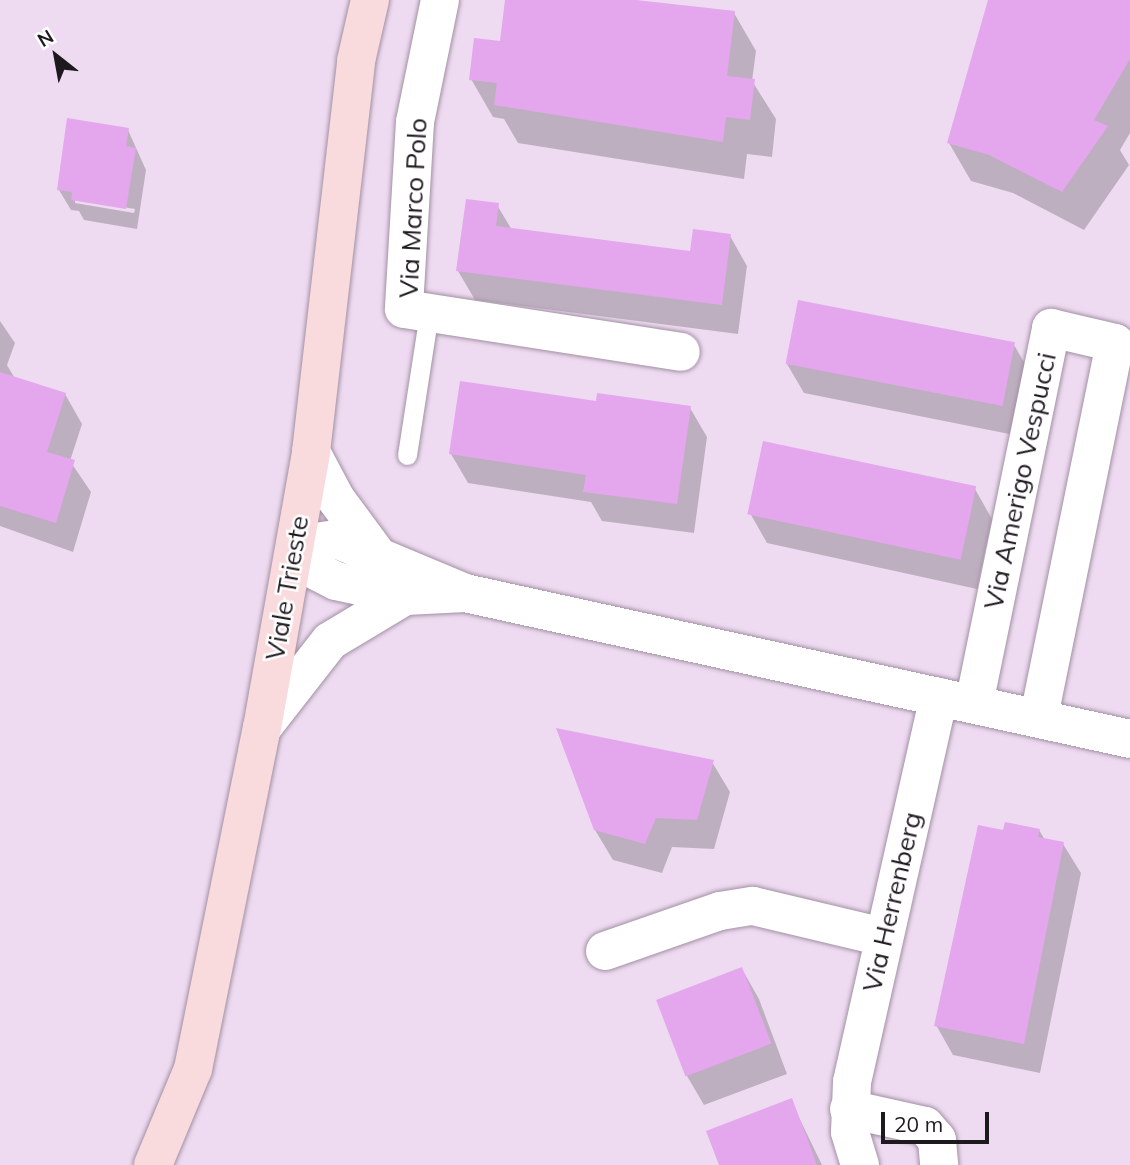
<!DOCTYPE html>
<style>
body{margin:0}
#map{position:relative;width:1130px;height:1165px;overflow:hidden;background:#eedbf1;font-family:Mulish,sans-serif}
div>[style]{position:absolute}
.shadow>*{inset:0;background:#0003}
.building>*{inset:0;background:#e4a6ed;transform-origin:0 0}
.roads{filter:drop-shadow(0 0 2px #a290a4) drop-shadow(0 0 2px #a290a4)}
.lane>*{height:19px;margin:-9.5px;padding:0 9.5px;transform-origin:9.5px;border-radius:9.5px;background:#fff}
.street>*{height:38px;margin:-19px;padding:0 19px;transform-origin:19px;border-radius:19px;background:#fff}
.secondary>*{height:38px;margin:-19px;padding:0 19px;transform-origin:19px;border-radius:19px;background:#f9dadd}
span{translate:-50% -50%;white-space:nowrap;text-align:center;line-height:1.15;-webkit-text-stroke:5px #fff;paint-order:stroke}
.street-label{font-size:26px;color:#1e181f}
.north{position:absolute;left:21px;top:21px;width:70px;height:70px;-webkit-text-stroke:5px #fff;paint-order:stroke;rotate:329deg;font-size:19px;font-weight:700;line-height:28px;text-align:center;color:#1e181f}
.north::after{content:'';display:block;margin:auto;width:24px;height:32px;background:#1e181f;clip-path:polygon(50% 0,100% 100%,50% 72%,0 100%)}
.scale{position:absolute;left:881px;top:1112px;width:108px;height:32px;box-sizing:border-box;border:4px solid #1e181f;border-top:0;padding-left:9px;font-size:21px;line-height:24px;white-space:nowrap;color:#1e181f;-webkit-text-stroke:5px #fff;paint-order:stroke}
</style>
<div id="map">
<div class="shadow">
<i style="clip-path:polygon(507px 0,629px 0,734px 13px,756px 51px,752px 81px,776px 119px,772px 157px,747px 154px,744px 179px,518px 143px,504px 119px,493px 117px,471px 79px,502px 43px)"></i>
<i style="clip-path:polygon(991px 0,1130px 0,1130px 133px,1120px 150px,1129px 165px,1084px 230px,1013px 193px,971px 181px,949px 143px)"></i>
<i style="clip-path:polygon(evenodd,128px 130px,146px 170px,137px 229px,84px 220px,79px 211px,71px 210px,59px 190px,128px 130px,75px 199px,135px 209px,134px 213px,75px 203px,75px 199px)"></i>
<i style="clip-path:polygon(497px 205px,512px 230px,692px 253px,730px 236px,747px 266px,738px 334px,475px 300px,458px 271px)"></i>
<i style="clip-path:polygon(0 321px,15px 343px,7px 365px,17px 382px,0 408px)"></i>
<i style="clip-path:polygon(1014px 345px,1031px 374px,1019px 436px,804px 393px,787px 364px)"></i>
<i style="clip-path:polygon(65px 394px,82px 424px,70px 461px,91px 492px,73px 552px,0 526px,0 453px)"></i>
<i style="clip-path:polygon(598px 403px,690px 408px,707px 437px,694px 533px,602px 521px,591px 502px,468px 483px,451px 454px)"></i>
<i style="clip-path:polygon(975px 489px,992px 519px,977px 589px,767px 543px,750px 513px)"></i>
<i style="clip-path:polygon(712px 762px,730px 792px,714px 849px,672px 847px,662px 873px,613px 860px,595px 830px)"></i>
<i style="clip-path:polygon(1039px 830px,1045px 840px,1063px 844px,1081px 873px,1040px 1073px,953px 1055px,936px 1025px,1004px 832px)"></i>
<i style="clip-path:polygon(742px 969px,759px 999px,787px 1074px,704px 1105px,687px 1076px,659px 1001px)"></i>
<i style="clip-path:polygon(791px 1101px,822px 1165px,721px 1165px)"></i>
</div>
<div class="building">
<i style="clip-path:polygon(505px 0,636px 0,735px 11px,727px 76px,755px 79px,750px 120px,726px 117px,723px 142px,494px 105px,497px 83px,469px 80px,474px 38px,500px 41px)"></i>
<i style="clip-path:polygon(988px 0,1130px 0,1130px 59px,1094px 120px,1108px 126px,1062px 192px,989px 155px,947px 143px)"></i>
<i style="clip-path:polygon(67px 118px,129px 128px,126px 146px,136px 148px,126px 209px,71px 200px,72px 192px,57px 190px)"></i>
<i style="clip-path:polygon(466px 199px,499px 203px,496px 226px,690px 251px,693px 229px,731px 234px,722px 305px,456px 271px)"></i>
<i style="left:798px;top:300px;width:221px;height:65px;rotate:11deg"></i>
<i style="clip-path:polygon(0 372px,66px 393px,47px 452px,75px 460px,56px 523px,0 506px)"></i>
<i style="clip-path:polygon(460px 381px,596px 401px,597px 393px,691px 406px,677px 504px,583px 492px,586px 475px,449px 454px)"></i>
<i style="left:763px;top:441px;width:218px;height:75px;rotate:12deg"></i>
<i style="clip-path:polygon(556px 728px,714px 760px,697px 820px,656px 818px,645px 844px,594px 830px)"></i>
<i style="clip-path:polygon(1005px 822px,1040px 829px,1038px 837px,1064px 842px,1024px 1044px,934px 1026px,978px 825px,1003px 830px)"></i>
<i style="left:742px;top:967px;width:82px;height:92px;rotate:69deg"></i>
<i style="clip-path:polygon(792px 1098px,817px 1165px,719px 1165px,706px 1131px)"></i>
</div>
<div class="roads">
<div class="lane">
<i style="left:407px;top:455px;width:144px;rotate:-81.2deg"></i>
</div>
<div class="street">
<i style="left:440px;top:0;width:125px;rotate:101.6deg"></i>
<i style="left:415px;top:122px;width:187px;rotate:93.4deg"></i>
<i style="left:404px;top:309px;width:280px;rotate:8.8deg"></i>
<i style="left:311px;top:452px;width:53px;rotate:62deg"></i>
<i style="left:336px;top:499px;width:71px;rotate:53.6deg"></i>
<i style="left:465px;top:593px;width:60px;rotate:177.1deg"></i>
<i style="left:405px;top:596px;width:71px;rotate:-167.7deg"></i>
<i style="left:336px;top:581px;width:29px;rotate:-153deg"></i>
<i style="left:310px;top:568px;width:27px;rotate:-123deg"></i>
<i style="left:295px;top:545px;width:41px;rotate:-8.3deg"></i>
<i style="left:336px;top:539px;width:140px;rotate:22.7deg"></i>
<i style="left:465px;top:593px;width:681px;rotate:12.38deg"></i>
<i style="left:974px;top:704px;width:384px;rotate:-78.4deg"></i>
<i style="left:1051px;top:328px;width:66px;rotate:13.2deg"></i>
<i style="left:1115px;top:343px;width:383px;rotate:101.5deg"></i>
<i style="left:262px;top:728px;width:110px;rotate:-52deg"></i>
<i style="left:330px;top:641px;width:87px;rotate:-31deg"></i>
<i style="left:605px;top:951px;width:122px;rotate:-19.2deg"></i>
<i style="left:720px;top:911px;width:33px;rotate:-9deg"></i>
<i style="left:753px;top:906px;width:134px;rotate:13.4deg"></i>
<i style="left:849px;top:1109px;width:78px;rotate:12.6deg"></i>
<i style="left:925px;top:1126px;width:18px;rotate:49deg"></i>
<i style="left:937px;top:1140px;width:25px;rotate:85deg"></i>
<i style="left:860px;top:1165px;width:34px;rotate:-107deg"></i>
<i style="left:850px;top:1132px;width:50px;rotate:-87.7deg"></i>
<i style="left:852px;top:1082px;width:395px;rotate:-77.3deg"></i>
</div>
<div class="secondary">
<i style="left:153px;top:1165px;width:104px;rotate:-67.4deg"></i>
<i style="left:193px;top:1069px;width:348px;rotate:-78.6deg"></i>
<i style="left:262px;top:728px;width:280px;rotate:-79.9deg"></i>
<i style="left:311px;top:452px;width:394px;rotate:-83.4deg"></i>
<i style="left:356px;top:61px;width:63px;rotate:-77.1deg"></i>
</div>
</div>
<div class="street-label">
<span style="left:413px;top:208px;rotate:-87deg">Via Marco Polo</span>
<span style="left:1020px;top:481px;rotate:-78deg">Via Amerigo Vespucci</span>
<span style="left:287px;top:588px;rotate:-80deg">Viale Trieste</span>
<span style="left:892px;top:902px;rotate:-77deg">Via Herrenberg</span>
</div>
<div class="north">N</div>
<div class="scale">20 m</div>
</div>
